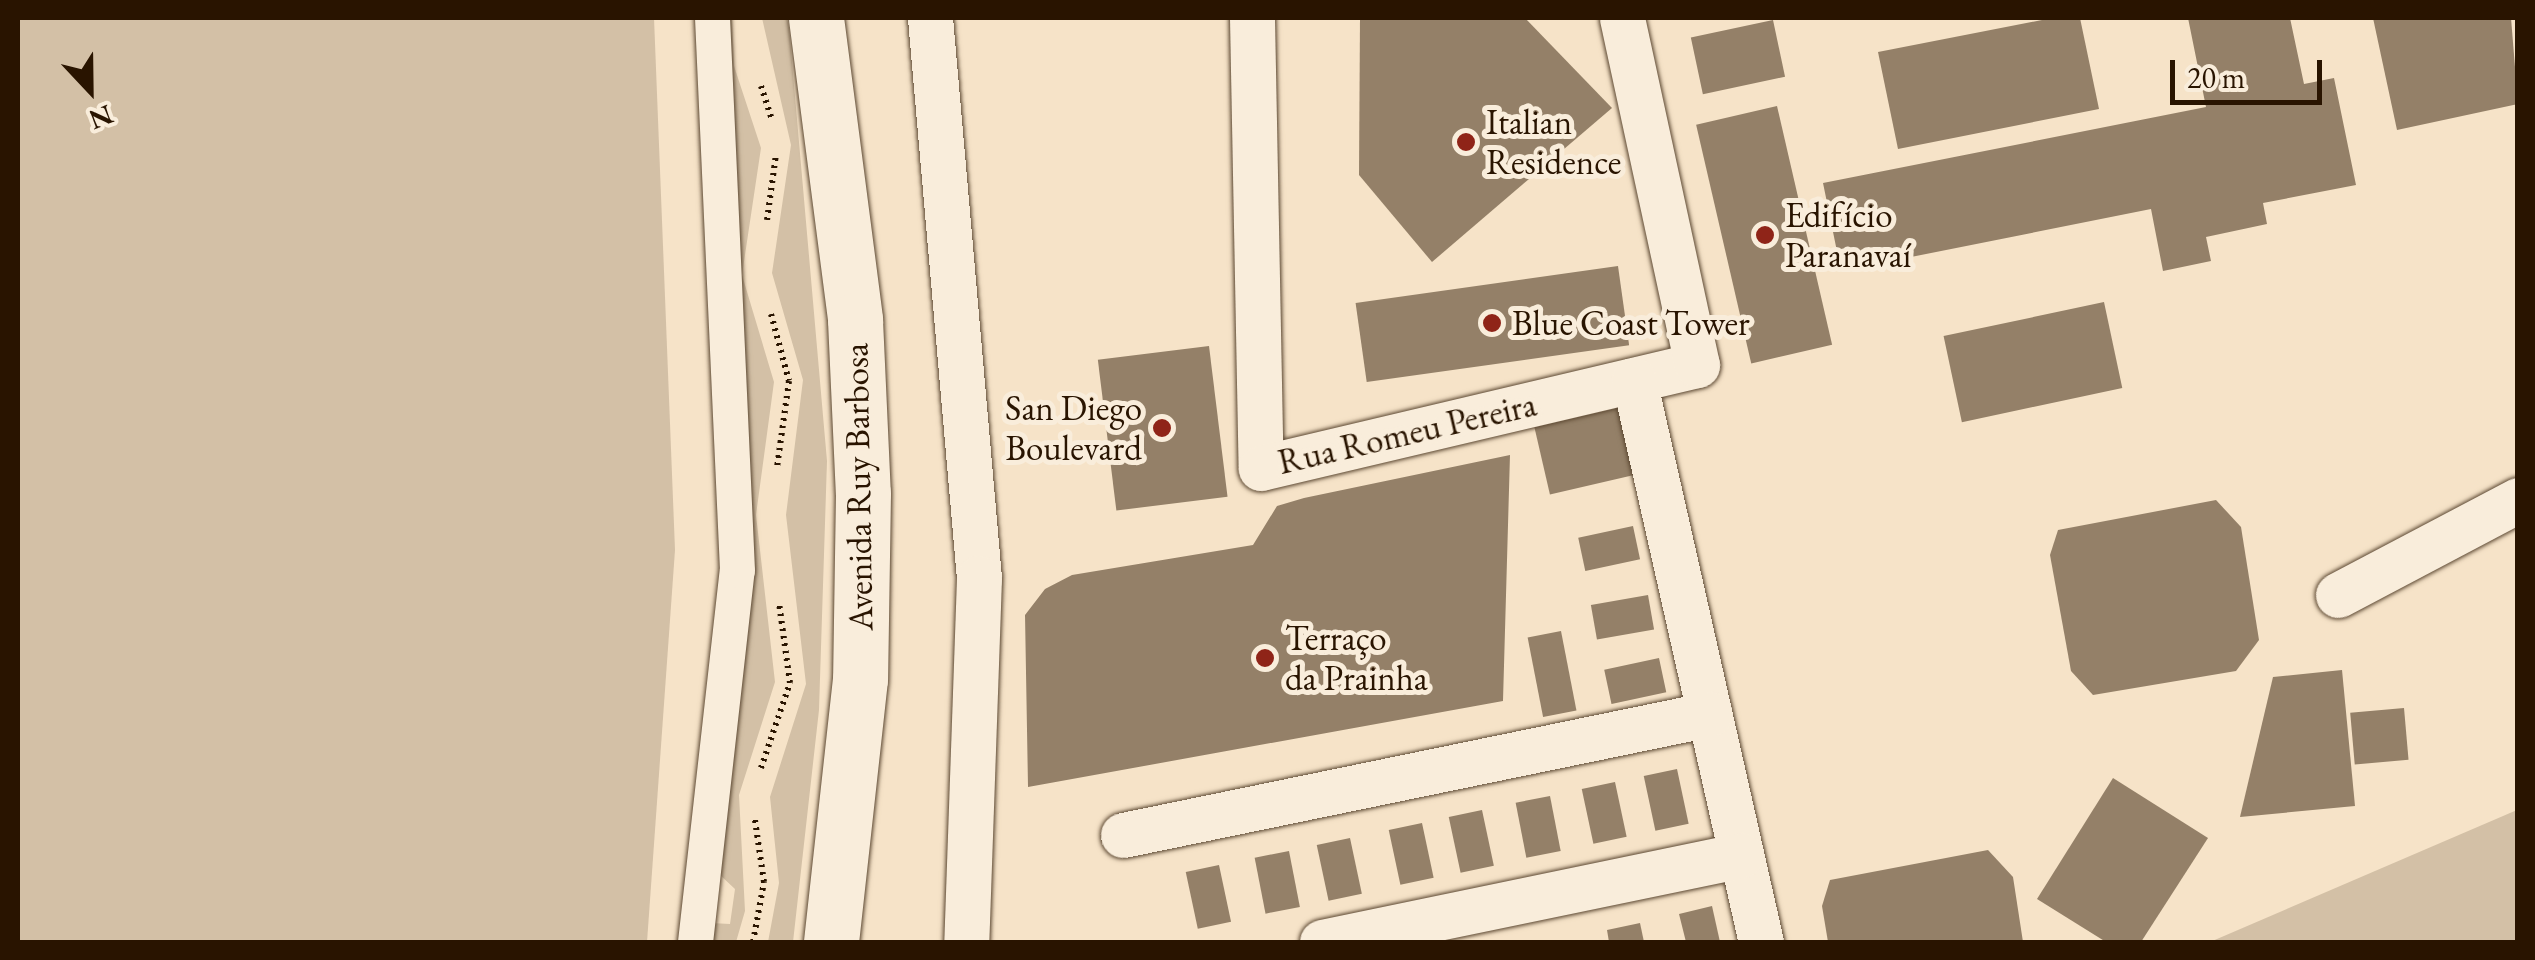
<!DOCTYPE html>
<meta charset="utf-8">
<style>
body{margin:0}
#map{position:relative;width:2535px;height:960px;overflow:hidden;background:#f6e3c8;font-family:"EB Garamond",serif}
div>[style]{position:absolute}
.green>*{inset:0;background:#d3c0a6}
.building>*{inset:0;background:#948068;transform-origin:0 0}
.path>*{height:6px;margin-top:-3px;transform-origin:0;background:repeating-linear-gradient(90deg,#291400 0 2.5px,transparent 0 7.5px)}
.roads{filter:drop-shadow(0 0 2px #5c4832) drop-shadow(0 0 2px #5c4832)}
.pedestrian>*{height:35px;margin:-17.5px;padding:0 17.5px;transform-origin:17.5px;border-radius:17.5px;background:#f9eddb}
.minor>*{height:45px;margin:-22.5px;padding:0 22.5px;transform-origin:22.5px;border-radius:22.5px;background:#f9eddb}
.secondary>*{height:55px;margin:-27.5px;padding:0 27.5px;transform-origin:27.5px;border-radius:27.5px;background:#f9eddb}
.dots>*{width:28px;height:28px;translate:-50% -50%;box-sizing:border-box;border:5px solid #f9eddb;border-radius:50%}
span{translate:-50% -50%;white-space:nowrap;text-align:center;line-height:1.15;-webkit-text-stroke:10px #f9eddb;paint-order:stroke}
.poi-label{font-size:35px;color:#291400}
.left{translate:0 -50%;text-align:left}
.right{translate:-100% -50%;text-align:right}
.street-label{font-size:35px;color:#291400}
.frame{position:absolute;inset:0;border:20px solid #291400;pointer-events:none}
.north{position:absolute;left:40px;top:40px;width:100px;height:100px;-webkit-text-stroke:8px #f9eddb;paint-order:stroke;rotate:158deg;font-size:28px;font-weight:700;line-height:40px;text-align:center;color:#291400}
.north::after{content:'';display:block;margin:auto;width:35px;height:45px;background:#291400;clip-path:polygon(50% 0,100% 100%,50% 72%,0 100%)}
.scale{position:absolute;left:2170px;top:60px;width:152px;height:45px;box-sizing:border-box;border:5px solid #291400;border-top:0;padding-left:12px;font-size:30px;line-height:35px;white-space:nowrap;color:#291400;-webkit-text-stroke:8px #f9eddb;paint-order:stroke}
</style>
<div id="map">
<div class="green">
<i style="clip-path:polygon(18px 18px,654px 18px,675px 550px,647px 942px,18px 942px)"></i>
<i style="clip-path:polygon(724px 18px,732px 18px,734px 66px,761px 148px,742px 275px,774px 382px,756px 515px,775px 682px,739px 795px,745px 911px,736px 942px,707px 942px,711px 923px,730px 924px,735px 889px,720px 875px)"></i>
<i style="clip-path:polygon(762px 18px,787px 18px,789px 28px,827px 461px,819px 710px,793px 942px,768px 942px,779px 883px,770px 797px,806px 684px,786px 515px,803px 380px,772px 273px,791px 145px)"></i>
<i style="clip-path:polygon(2517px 810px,2517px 942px,2210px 942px)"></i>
</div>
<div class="building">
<i style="clip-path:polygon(1360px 18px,1525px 18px,1612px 108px,1432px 262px,1359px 175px)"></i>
<i style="clip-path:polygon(2052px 18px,2080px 18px,2099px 109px,1898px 149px,1878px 52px)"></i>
<i style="clip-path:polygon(2188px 18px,2290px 18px,2304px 84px,2334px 78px,2356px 185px,2263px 203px,2267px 224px,2206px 237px,2211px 261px,2163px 271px,2151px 209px,1841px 271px,1823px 183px,2206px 107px)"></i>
<i style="clip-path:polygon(2373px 18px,2511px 18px,2518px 104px,2397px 130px)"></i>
<i style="left:1773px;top:20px;width:58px;height:84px;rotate:78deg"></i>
<i style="left:1777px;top:106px;width:245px;height:83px;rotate:77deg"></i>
<i style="left:1618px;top:266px;width:80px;height:265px;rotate:82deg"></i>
<i style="left:2104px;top:302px;width:88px;height:164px;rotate:78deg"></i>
<i style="left:1209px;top:346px;width:152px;height:112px;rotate:83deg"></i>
<i style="left:1626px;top:406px;width:69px;height:94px;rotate:77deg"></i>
<i style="clip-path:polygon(1510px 455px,1503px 701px,1028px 787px,1025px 615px,1045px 589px,1072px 575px,1253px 545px,1277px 506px,1304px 498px)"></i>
<i style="clip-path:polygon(2216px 500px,2241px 527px,2259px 640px,2236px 671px,2093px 695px,2071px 671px,2050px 555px,2058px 530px)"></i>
<i style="left:1633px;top:526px;width:34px;height:56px;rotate:78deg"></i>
<i style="left:1648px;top:595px;width:35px;height:58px;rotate:80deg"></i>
<i style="left:1561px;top:631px;width:81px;height:34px;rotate:79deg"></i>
<i style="left:1659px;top:658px;width:35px;height:56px;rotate:78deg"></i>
<i style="clip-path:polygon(2342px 670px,2355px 806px,2240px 817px,2273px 677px)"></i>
<i style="left:2404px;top:708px;width:52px;height:54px;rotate:85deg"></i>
<i style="left:1677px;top:769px;width:56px;height:34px;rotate:78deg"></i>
<i style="clip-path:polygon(2113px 778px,2208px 838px,2141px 942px,2106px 942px,2037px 899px)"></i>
<i style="left:1615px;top:782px;width:56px;height:34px;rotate:78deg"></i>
<i style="left:1550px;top:796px;width:56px;height:35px;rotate:79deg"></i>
<i style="left:1482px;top:810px;width:57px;height:34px;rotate:78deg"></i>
<i style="left:1422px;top:823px;width:56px;height:34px;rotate:78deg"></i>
<i style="left:1350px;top:838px;width:57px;height:34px;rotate:78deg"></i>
<i style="clip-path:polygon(1988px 850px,2013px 877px,2023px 942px,1828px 942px,1822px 906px,1830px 880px)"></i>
<i style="left:1289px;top:851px;width:57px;height:35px;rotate:79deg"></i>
<i style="left:1219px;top:865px;width:58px;height:34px;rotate:78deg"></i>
<i style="clip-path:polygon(1712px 906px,1720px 942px,1686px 942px,1679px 914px)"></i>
<i style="clip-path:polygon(1640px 923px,1644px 942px,1609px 942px,1607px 930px)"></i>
</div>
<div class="path">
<i style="left:761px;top:86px;width:33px;rotate:72deg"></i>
<i style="left:767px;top:220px;width:67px;rotate:-82.2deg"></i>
<i style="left:771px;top:314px;width:69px;rotate:75deg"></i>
<i style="left:789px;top:381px;width:87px;rotate:97.9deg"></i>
<i style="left:761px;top:768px;width:90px;rotate:-71.2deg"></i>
<i style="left:790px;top:683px;width:81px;rotate:-97.8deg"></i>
<i style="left:753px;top:942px;width:61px;rotate:-79.6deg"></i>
<i style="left:764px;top:882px;width:63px;rotate:-98.3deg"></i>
</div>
<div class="roads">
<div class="pedestrian">
<i style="left:695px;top:942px;width:374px;rotate:-83.6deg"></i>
<i style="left:737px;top:570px;width:553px;rotate:-92.59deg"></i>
</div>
<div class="minor">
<i style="left:930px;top:18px;width:562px;rotate:85deg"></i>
<i style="left:979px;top:578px;width:364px;rotate:92deg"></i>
<i style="left:1252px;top:18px;width:450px;rotate:88.9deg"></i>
<i style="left:1261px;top:468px;width:448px;rotate:-13.3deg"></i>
<i style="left:1697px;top:365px;width:355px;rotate:-102.2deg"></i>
<i style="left:1634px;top:380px;width:576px;rotate:77.27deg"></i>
<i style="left:2338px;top:595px;width:204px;rotate:-27.8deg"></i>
<i style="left:1123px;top:835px;width:599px;rotate:-11.65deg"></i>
<i style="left:1322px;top:942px;width:428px;rotate:-11.7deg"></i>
</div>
<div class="secondary">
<i style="left:816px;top:18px;width:305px;rotate:82.6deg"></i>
<i style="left:855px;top:320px;width:173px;rotate:87.4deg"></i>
<i style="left:863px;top:493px;width:186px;rotate:90.9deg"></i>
<i style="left:860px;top:679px;width:265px;rotate:96.3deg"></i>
</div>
</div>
<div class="dots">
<i style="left:1466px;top:142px;background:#8f2418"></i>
<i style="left:1765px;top:235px;background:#8f2418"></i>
<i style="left:1492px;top:323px;background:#8f2418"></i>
<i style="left:1162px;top:428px;background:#8f2418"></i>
<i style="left:1265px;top:658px;background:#8f2418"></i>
</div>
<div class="poi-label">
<span class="left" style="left:1486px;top:142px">Italian<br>Residence</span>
<span class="left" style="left:1785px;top:235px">Edifício<br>Paranavaí</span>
<span class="left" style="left:1512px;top:323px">Blue Coast Tower</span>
<span class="right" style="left:1142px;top:428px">San Diego<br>Boulevard</span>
<span class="left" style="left:1285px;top:658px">Terraço<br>da Prainha</span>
</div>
<div class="street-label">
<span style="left:1407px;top:433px;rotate:-13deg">Rua Romeu Pereira</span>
<span style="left:858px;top:487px;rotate:-91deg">Avenida Ruy Barbosa</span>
</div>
<div class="frame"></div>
<div class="north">N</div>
<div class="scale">20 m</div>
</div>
